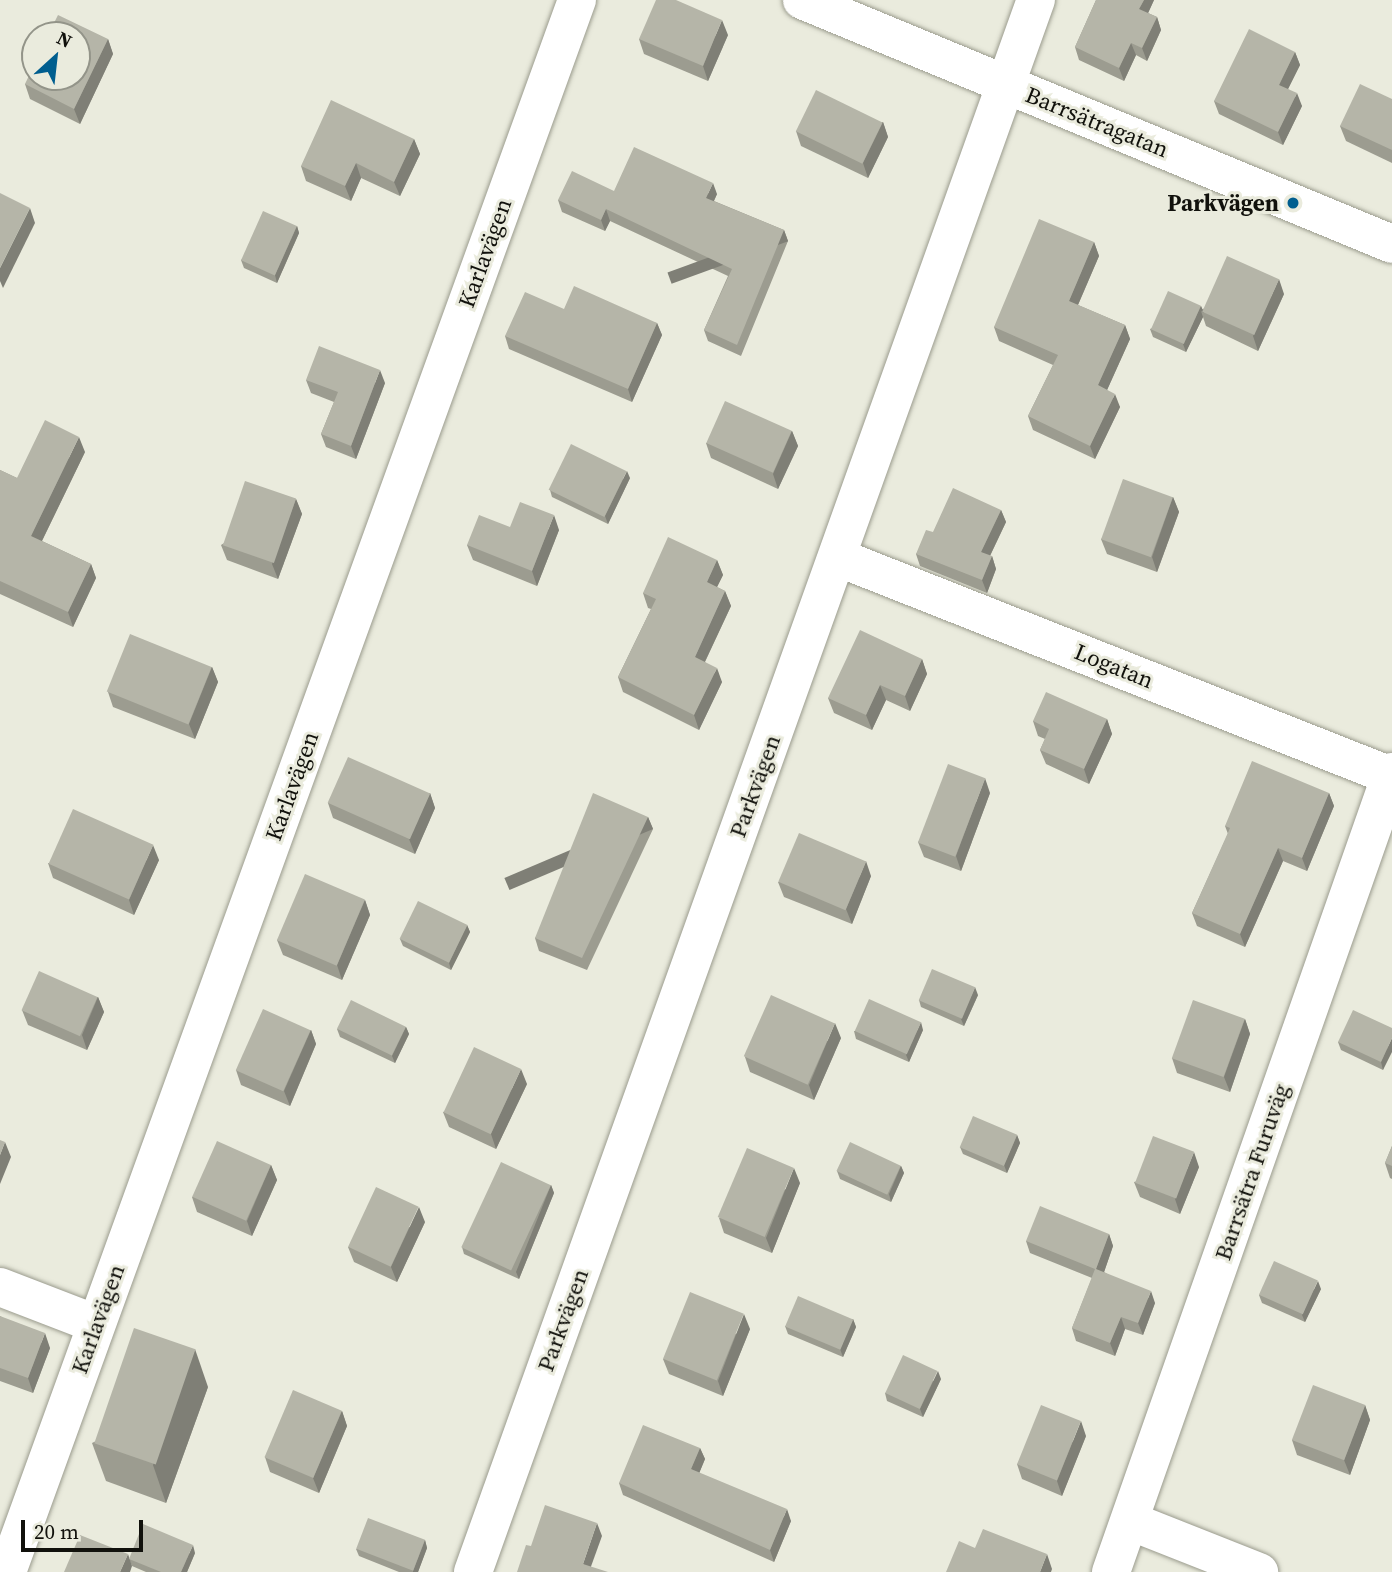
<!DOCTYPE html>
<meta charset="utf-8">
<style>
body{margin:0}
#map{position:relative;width:1392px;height:1572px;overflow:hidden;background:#eaebdd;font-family:"Source Serif 4",serif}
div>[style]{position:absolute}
.roads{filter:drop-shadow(0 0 2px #9b9c8e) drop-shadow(0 0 2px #9b9c8e)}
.minor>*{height:38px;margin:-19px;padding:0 19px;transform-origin:19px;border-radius:19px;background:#fff}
.wall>*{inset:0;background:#9c9c90}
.shaded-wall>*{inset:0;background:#7f7f76;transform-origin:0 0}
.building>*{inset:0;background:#b5b5a8;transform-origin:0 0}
.dots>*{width:19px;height:19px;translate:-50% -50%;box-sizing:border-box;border:4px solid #eaebdd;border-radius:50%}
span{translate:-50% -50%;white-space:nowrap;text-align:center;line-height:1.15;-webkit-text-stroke:6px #eaebdd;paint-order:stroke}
.street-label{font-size:23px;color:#11110c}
.poi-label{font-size:23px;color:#11110c;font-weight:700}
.right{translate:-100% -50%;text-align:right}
.north{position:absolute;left:21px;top:21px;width:70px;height:70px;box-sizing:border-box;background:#eaebdd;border:2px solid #939489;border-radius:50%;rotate:27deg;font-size:19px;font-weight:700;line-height:28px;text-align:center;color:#11110c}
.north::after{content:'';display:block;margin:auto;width:24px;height:32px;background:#005e8f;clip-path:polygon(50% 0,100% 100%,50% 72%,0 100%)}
.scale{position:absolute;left:21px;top:1520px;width:122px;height:32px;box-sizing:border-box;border:4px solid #11110c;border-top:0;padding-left:9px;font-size:21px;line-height:24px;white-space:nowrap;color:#11110c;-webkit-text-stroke:5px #eaebdd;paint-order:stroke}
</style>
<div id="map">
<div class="roads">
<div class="minor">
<i style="left:802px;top:0;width:638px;rotate:22.47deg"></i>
<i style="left:837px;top:557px;width:596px;rotate:21.57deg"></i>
<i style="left:0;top:1287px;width:103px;rotate:21.1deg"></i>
<i style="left:1130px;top:1521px;width:139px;rotate:21.6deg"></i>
<i style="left:7px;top:1572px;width:1672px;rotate:-70.07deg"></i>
<i style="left:473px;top:1572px;width:1670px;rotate:-70.3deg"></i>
<i style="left:1111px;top:1572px;width:848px;rotate:-70.65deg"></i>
</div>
</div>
<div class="wall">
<i style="clip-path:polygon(1096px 0,1154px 0,1148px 13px,1157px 17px,1161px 30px,1147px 61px,1136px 55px,1124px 81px,1079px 60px,1075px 47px)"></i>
<i style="clip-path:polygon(728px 35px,708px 81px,644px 54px,639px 39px)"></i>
<i style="clip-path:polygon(108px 39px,113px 54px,80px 124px,30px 99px,25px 84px)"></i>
<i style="clip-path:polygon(1295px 52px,1300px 65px,1288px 89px,1302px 106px,1283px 145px,1219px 114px,1214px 101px)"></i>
<i style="clip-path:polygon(1392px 99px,1392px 163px,1346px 141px,1340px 126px)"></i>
<i style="clip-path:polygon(883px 122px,888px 137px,868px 178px,801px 146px,796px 131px)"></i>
<i style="clip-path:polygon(414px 139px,420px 154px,400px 196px,361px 178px,351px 201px,306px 181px,301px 166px)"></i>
<i style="clip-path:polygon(614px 191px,717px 194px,714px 201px,784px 230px,788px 241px,741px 356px,708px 341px,704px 330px,728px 276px,610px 221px,605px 231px,562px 212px,558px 200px)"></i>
<i style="clip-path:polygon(297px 226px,299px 233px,277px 283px,244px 268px,241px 260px)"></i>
<i style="clip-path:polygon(1094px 242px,1099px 256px,1078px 305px,1125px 325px,1130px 339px,1107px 390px,1120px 407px,1095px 459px,1033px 430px,1028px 416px,1053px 365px,999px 341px,994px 327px)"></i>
<i style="clip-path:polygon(1284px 294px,1258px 351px,1206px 326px,1203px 317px,1186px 352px,1153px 337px,1150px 329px,1201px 306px,1202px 309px)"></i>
<i style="clip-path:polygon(564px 309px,657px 323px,662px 335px,632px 402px,509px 349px,505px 336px)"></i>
<i style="clip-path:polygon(306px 380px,385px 383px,356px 459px,326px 447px,321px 434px,334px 402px,311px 393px)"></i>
<i style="clip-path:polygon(792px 431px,798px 446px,778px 489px,711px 458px,706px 443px)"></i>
<i style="clip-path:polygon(85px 452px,42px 541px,91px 564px,96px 578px,73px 627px,0 594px,0 470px,17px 478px)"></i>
<i style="clip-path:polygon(630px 478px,608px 524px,552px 497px,550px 490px)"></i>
<i style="clip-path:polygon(1173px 497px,1179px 512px,1157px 572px,1107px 554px,1101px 539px)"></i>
<i style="clip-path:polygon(296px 499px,302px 514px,278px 579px,227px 560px,221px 545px)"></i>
<i style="clip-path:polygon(1001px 510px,1006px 522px,990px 556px,992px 556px,996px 569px,987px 593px,920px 566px,916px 554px,933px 532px)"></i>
<i style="clip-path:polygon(510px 527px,559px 530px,537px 586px,473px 560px,467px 545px)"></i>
<i style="clip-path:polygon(717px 560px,723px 575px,717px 587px,725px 591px,731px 606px,705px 662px,722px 682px,699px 730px,623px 692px,618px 677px,651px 609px,648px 608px,643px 593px)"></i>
<i style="clip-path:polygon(922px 659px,927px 674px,910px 711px,886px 700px,872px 730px,834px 713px,828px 698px)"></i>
<i style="clip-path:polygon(212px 667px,218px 682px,195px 739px,113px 707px,108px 692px)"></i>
<i style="clip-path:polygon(1107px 719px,1112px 734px,1089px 784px,1046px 764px,1040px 750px,1045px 739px,1038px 736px,1033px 721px)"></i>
<i style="clip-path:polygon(430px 793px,435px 808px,415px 854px,333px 818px,328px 803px)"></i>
<i style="clip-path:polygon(990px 793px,961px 871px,924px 857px,918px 842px)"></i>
<i style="clip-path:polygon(1329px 793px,1334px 806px,1307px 871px,1283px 861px,1245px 947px,1197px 926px,1192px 913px,1228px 834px,1225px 826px)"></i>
<i style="clip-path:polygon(648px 817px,653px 829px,587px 970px,539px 951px,535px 938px)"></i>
<i style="clip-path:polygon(159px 860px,134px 915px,53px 878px,48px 863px)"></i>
<i style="clip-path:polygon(871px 876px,852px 924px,784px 897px,778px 882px)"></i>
<i style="clip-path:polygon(365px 900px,370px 915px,342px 980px,283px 955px,277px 940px)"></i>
<i style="clip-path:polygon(467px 925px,470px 932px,451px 970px,403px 946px,400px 939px)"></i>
<i style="clip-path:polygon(978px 995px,964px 1026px,921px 1007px,919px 1000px)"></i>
<i style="clip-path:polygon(98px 997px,104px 1012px,87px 1050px,28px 1025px,22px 1010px)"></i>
<i style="clip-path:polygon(1245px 1019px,1250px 1034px,1230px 1092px,1177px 1073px,1172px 1058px)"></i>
<i style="clip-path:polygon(406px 1027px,409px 1034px,395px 1063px,340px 1037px,337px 1029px)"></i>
<i style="clip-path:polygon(1392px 1028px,1383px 1070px,1341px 1050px,1338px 1042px)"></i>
<i style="clip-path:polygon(311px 1030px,316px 1044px,290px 1106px,241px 1085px,236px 1070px)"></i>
<i style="clip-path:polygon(923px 1030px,909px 1062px,856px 1039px,854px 1031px)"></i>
<i style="clip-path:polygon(841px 1038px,814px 1100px,750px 1072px,745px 1057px)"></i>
<i style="clip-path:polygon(527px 1084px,496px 1149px,449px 1127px,443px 1112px)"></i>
<i style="clip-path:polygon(1017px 1135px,1020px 1143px,1007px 1173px,963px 1154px,960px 1147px)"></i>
<i style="clip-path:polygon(1392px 1146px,1392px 1179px,1390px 1178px,1385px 1163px)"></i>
<i style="clip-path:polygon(271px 1165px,277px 1180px,252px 1236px,197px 1212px,192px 1197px)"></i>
<i style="clip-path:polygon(901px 1166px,904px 1173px,891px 1202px,840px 1179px,837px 1171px)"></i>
<i style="clip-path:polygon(1199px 1167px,1180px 1214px,1140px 1197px,1134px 1182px)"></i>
<i style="clip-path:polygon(800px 1183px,772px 1253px,724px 1233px,719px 1218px)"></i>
<i style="clip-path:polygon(551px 1185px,554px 1193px,519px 1279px,464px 1254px,462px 1247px)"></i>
<i style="clip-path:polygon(425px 1222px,397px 1282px,354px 1262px,348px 1247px)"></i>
<i style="clip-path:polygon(1109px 1234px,1113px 1246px,1104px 1272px,1155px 1303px,1143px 1335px,1125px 1329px,1115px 1356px,1076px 1341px,1072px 1328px,1092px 1278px,1030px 1253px,1026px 1241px)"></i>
<i style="clip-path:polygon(1321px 1289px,1305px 1322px,1262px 1303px,1259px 1295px)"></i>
<i style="clip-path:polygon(0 1316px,50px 1348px,33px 1393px,0 1381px)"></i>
<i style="clip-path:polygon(853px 1319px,856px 1327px,843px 1357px,788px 1334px,785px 1326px)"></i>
<i style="clip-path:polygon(750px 1329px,723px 1396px,669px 1374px,663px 1359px)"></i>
<i style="clip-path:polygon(941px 1379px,923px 1417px,887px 1401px,885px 1393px)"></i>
<i style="clip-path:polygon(208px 1387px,166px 1503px,106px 1481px,92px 1443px)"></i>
<i style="clip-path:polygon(1365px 1405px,1370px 1420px,1350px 1475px,1297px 1455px,1292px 1440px)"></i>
<i style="clip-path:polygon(342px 1411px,347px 1426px,319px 1493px,270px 1472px,265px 1457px)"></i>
<i style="clip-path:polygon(1086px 1436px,1062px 1496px,1022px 1479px,1017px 1464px)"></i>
<i style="clip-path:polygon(700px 1448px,705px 1459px,699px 1473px,791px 1521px,774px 1562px,623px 1495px,619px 1483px)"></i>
<i style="clip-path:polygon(425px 1540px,427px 1548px,418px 1572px,399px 1572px,359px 1556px,356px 1549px)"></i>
<i style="clip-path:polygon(195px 1553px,187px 1572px,146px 1572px,132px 1566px,129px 1559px)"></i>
</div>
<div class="shaded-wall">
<i style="clip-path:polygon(1144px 0,1154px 0,1144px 22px,1139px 9px)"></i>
<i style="clip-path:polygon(1157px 17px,1161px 30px,1147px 61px,1142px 48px)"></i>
<i style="clip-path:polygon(722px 20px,728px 35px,708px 81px,703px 66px)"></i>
<i style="clip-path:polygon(108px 39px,113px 54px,80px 124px,74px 109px)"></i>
<i style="clip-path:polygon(1131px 43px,1136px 55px,1124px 81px,1119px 68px)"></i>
<i style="clip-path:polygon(1295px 52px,1300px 65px,1284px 97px,1279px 85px)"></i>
<i style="clip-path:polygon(1297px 93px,1302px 106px,1283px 145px,1278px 132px)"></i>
<i style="clip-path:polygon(883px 122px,888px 137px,868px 178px,863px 163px)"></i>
<i style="clip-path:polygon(414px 139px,420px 154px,400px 196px,394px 182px)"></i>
<i style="clip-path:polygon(356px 163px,361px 178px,351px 201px,345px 186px)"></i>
<i style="clip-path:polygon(713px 183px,717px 194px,710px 209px,706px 198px)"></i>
<i style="clip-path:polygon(30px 208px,35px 223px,3px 288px,0 281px,0 268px)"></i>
<i style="clip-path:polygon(606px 209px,610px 221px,605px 231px,601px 220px)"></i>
<i style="clip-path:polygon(297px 226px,299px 233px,277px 283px,275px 275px)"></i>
<i style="left:784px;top:230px;width:12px;height:124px;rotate:70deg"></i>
<i style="clip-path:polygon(1094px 242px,1099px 256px,1074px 314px,1069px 301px)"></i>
<i style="clip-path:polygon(1279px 279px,1284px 294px,1258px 351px,1253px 336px)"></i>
<i style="clip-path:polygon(1201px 306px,1204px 313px,1201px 311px,1203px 317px,1186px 352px,1183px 344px)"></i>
<i style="clip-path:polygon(657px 323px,662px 335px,632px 402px,628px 389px)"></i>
<i style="clip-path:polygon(1125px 325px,1130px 339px,1103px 399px,1098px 385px)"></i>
<i style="clip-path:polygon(380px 370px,385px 383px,356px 459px,351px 446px)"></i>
<i style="clip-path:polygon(1115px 394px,1120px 407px,1095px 459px,1090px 446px)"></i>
<i style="clip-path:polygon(792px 431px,798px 446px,778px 489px,773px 474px)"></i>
<i style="clip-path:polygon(79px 437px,85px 452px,37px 551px,31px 536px)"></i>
<i style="clip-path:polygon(627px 471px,630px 478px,608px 524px,605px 516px)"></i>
<i style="clip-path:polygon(1173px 497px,1179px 512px,1157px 572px,1152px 557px)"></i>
<i style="clip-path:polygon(296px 499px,302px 514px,278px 579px,272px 564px)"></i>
<i style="clip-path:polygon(1001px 510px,1006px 522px,986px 564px,981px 552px)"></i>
<i style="clip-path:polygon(554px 515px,559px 530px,537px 586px,532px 571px)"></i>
<i style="clip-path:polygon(992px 556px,996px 569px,987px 593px,982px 580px)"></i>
<i style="clip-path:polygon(717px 560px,723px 575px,712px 597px,707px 582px)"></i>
<i style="clip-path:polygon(91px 564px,96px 578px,73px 627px,68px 612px)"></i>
<i style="clip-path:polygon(725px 591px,731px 606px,700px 672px,695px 657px)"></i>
<i style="clip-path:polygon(922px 659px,927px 674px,910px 711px,905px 696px)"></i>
<i style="clip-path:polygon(212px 667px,218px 682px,195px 739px,189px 724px)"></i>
<i style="clip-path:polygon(717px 668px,722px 682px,699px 730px,694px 715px)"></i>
<i style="clip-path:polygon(880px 685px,886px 700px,872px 730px,866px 715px)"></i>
<i style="clip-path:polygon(1107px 719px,1112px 734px,1089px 784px,1084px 769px)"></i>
<i style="clip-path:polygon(985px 778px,990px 793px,961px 871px,956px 856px)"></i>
<i style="clip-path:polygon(430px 793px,435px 808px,415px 854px,409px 839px)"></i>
<i style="clip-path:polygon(1329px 793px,1334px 806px,1307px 871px,1302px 858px)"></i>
<i style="left:648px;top:817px;width:13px;height:156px;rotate:67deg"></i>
<i style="clip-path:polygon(153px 845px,159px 860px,134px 915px,129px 900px)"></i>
<i style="clip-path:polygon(1278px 848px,1283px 861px,1245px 947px,1240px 934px)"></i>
<i style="clip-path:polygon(866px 861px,871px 876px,852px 924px,846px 909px)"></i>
<i style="clip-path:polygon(365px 900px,370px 915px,342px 980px,337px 965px)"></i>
<i style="clip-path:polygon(467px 925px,470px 932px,451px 970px,449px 963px)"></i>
<i style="clip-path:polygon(975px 987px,978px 995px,964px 1026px,961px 1019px)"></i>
<i style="clip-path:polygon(98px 997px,104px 1012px,87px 1050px,82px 1035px)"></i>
<i style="clip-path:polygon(1245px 1019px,1250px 1034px,1230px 1092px,1224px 1077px)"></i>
<i style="clip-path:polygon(921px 1022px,923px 1030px,909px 1062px,906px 1055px)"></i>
<i style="clip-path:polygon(835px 1023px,841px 1038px,814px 1100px,809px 1085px)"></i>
<i style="clip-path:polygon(406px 1027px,409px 1034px,395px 1063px,392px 1056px)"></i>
<i style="clip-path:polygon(311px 1030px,316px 1044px,290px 1106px,284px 1091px)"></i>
<i style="clip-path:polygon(1392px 1038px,1392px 1052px,1383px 1070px,1381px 1062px)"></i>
<i style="clip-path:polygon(521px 1069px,527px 1084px,496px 1149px,491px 1134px)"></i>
<i style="clip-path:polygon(1017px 1135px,1020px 1143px,1007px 1173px,1004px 1165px)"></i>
<i style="clip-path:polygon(5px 1142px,11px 1157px,0 1184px,0 1155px)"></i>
<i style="clip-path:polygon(1194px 1152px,1199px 1167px,1180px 1214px,1175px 1199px)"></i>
<i style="clip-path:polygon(271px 1165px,277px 1180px,252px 1236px,247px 1221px)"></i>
<i style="clip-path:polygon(901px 1166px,904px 1173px,891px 1202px,889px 1194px)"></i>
<i style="clip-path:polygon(794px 1168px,800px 1183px,772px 1253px,766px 1238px)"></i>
<i style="clip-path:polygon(551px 1185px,554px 1193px,519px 1279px,516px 1272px)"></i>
<i style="clip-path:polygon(419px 1207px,425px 1222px,397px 1282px,391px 1267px)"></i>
<i style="clip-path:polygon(1109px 1234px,1113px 1246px,1101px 1281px,1096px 1269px)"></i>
<i style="clip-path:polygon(1318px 1281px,1321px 1289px,1305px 1322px,1302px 1315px)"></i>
<i style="clip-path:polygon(1151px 1291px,1155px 1303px,1143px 1335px,1138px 1323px)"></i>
<i style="clip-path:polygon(744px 1314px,750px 1329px,723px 1396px,718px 1381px)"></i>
<i style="clip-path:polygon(1121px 1317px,1125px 1329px,1115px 1356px,1110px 1343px)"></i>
<i style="clip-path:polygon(853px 1319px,856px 1327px,843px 1357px,840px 1349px)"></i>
<i style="clip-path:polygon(45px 1333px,50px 1348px,33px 1393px,28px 1378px)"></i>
<i style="clip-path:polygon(195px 1349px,208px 1387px,166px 1503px,153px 1465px)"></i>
<i style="clip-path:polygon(938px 1371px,941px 1379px,923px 1417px,920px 1409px)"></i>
<i style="clip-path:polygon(1365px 1405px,1370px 1420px,1350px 1475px,1344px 1460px)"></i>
<i style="clip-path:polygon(342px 1411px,347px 1426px,319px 1493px,313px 1478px)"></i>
<i style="clip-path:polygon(1081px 1421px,1086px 1436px,1062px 1496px,1057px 1481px)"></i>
<i style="clip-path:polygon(700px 1448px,705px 1459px,696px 1481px,691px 1469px)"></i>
<i style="clip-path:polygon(787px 1509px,791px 1521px,774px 1562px,770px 1550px)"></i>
<i style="clip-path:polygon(597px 1523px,602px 1536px,589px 1572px,583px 1564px)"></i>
<i style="clip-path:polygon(425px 1540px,427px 1548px,418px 1572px,413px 1572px,413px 1571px)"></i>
<i style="clip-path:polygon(193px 1545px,195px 1553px,187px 1572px,181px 1572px)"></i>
<i style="clip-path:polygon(128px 1554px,132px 1566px,130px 1572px,120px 1572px)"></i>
<i style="clip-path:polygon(1047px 1554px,1052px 1569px,1051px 1572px,1040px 1572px)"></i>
</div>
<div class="building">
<i style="clip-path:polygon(656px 0,676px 0,722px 20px,703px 66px,639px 39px)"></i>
<i style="clip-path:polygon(1096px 0,1144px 0,1139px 9px,1157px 17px,1142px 48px,1131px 43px,1119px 68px,1075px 47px)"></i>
<i style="clip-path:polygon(58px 15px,108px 39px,74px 109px,25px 84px,35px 63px,35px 77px,77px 77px,77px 35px,48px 35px)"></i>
<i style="clip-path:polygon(1249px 29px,1295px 52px,1279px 85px,1297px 93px,1278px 132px,1214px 101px)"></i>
<i style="clip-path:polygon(1360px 84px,1392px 99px,1392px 150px,1340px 126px)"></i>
<i style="left:816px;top:90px;width:74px;height:46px;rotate:26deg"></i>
<i style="clip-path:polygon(331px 100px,414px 139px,394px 182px,356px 163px,345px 186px,301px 166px)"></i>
<i style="clip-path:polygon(634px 147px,713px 183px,706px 198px,784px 230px,737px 345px,704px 330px,732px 269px,606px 209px,601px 220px,558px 200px,572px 171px,614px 191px)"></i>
<i style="clip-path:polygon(0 193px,30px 208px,0 268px)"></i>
<i style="left:263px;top:211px;width:37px;height:54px;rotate:24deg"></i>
<i style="clip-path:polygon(1039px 219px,1094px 242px,1069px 301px,1125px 325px,1098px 385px,1115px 394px,1090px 446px,1028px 416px,1058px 355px,994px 327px)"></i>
<i style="left:1227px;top:256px;width:57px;height:61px;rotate:24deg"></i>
<i style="clip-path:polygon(574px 286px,657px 323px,628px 389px,505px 336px,525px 292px,564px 309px)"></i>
<i style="left:1168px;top:291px;width:36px;height:42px;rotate:24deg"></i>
<i style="clip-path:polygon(319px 346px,380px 370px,351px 446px,321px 434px,338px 392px,306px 380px)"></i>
<i style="left:725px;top:401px;width:73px;height:46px;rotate:24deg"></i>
<i style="clip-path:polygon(45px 420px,79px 437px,31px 536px,91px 564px,68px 612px,0 581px,0 470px,17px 478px)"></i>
<i style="left:571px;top:444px;width:62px;height:51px;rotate:26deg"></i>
<i style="left:1123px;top:479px;width:53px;height:64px;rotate:20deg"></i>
<i style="left:245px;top:481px;width:54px;height:68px;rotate:19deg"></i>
<i style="clip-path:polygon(953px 488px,1001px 510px,981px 552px,992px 556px,982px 580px,916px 554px,926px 530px,933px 532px)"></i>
<i style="clip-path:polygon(520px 502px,554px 515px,532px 571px,467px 545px,479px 515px,510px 527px)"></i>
<i style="clip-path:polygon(668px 537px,717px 560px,707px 582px,725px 591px,695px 657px,717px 668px,694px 715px,618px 677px,656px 599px,643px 593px)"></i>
<i style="clip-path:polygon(860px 630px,922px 659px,905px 696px,880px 685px,866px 715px,828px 698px)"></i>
<i style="left:130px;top:634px;width:88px;height:62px;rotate:22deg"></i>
<i style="clip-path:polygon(1046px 692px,1107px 719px,1084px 769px,1040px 750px,1049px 729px,1033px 721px)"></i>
<i style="left:348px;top:757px;width:90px;height:50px;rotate:24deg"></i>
<i style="clip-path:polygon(1252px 761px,1329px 793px,1302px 858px,1278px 848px,1240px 934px,1192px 913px,1230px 828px,1225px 826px)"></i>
<i style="left:948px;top:764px;width:40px;height:84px;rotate:21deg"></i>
<i style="clip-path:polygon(593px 793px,648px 817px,582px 958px,535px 938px)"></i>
<i style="left:73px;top:809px;width:88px;height:60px;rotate:24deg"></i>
<i style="left:799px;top:833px;width:73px;height:53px;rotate:23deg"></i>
<i style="left:305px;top:874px;width:65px;height:72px;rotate:23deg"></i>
<i style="left:418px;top:901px;width:55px;height:42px;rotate:26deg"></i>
<i style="left:932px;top:969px;width:47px;height:34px;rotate:23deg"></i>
<i style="left:39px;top:971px;width:64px;height:43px;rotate:24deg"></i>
<i style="left:771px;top:995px;width:70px;height:67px;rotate:24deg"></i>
<i style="left:869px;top:999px;width:57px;height:35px;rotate:24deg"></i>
<i style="left:351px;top:1000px;width:61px;height:32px;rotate:26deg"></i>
<i style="left:1193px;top:1000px;width:55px;height:62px;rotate:20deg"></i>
<i style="left:263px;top:1009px;width:52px;height:67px;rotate:24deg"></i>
<i style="clip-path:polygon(1353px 1010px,1392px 1028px,1392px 1038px,1381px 1062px,1338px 1042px)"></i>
<i style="left:474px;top:1047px;width:52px;height:72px;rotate:25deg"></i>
<i style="left:973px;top:1116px;width:48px;height:34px;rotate:23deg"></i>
<i style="left:1153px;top:1136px;width:44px;height:50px;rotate:21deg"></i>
<i style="clip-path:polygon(0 1140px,5px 1142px,0 1155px)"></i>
<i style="left:217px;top:1141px;width:59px;height:61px;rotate:24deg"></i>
<i style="left:850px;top:1142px;width:56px;height:32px;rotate:25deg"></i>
<i style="clip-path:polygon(1392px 1146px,1392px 1166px,1385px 1163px)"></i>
<i style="left:747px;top:1148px;width:51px;height:75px;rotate:23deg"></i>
<i style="left:501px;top:1162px;width:55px;height:94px;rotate:25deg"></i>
<i style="left:376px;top:1187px;width:47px;height:66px;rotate:25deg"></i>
<i style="clip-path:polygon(1040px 1206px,1109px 1234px,1096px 1269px,1151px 1291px,1138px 1323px,1121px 1317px,1110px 1343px,1072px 1328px,1095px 1269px,1026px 1241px)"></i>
<i style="left:1274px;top:1261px;width:48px;height:37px;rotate:24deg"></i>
<i style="left:690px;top:1292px;width:58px;height:72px;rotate:22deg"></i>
<i style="left:798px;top:1296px;width:60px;height:33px;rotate:23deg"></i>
<i style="clip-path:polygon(0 1316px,45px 1333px,28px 1378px,0 1368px)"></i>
<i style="left:134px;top:1328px;width:65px;height:122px;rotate:19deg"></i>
<i style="left:903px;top:1355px;width:38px;height:42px;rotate:25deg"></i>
<i style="left:1313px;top:1385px;width:56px;height:59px;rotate:21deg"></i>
<i style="left:293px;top:1390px;width:53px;height:73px;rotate:23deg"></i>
<i style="left:1041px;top:1405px;width:43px;height:64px;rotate:22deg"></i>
<i style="clip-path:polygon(643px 1425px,700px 1448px,691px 1469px,787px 1509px,770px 1550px,619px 1483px)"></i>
<i style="clip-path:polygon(545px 1505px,597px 1523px,583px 1564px,608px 1572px,517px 1572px,526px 1545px,531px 1546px)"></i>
<i style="left:368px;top:1518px;width:61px;height:33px;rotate:21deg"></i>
<i style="clip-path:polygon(143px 1524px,193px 1545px,181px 1572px,161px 1572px,129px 1559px)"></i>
<i style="clip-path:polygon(983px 1529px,1047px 1554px,1040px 1572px,946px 1572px,959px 1541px,975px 1548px)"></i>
<i style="clip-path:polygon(80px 1535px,128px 1554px,120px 1572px,64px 1572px)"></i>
</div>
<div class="dots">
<i style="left:1293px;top:203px;background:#005e8f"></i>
</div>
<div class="street-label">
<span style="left:1097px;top:122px;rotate:22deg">Barrsätragatan</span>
<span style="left:485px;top:253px;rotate:-70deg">Karlavägen</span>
<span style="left:1114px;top:666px;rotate:22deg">Logatan</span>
<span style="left:292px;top:786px;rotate:-70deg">Karlavägen</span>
<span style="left:755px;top:786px;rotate:-70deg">Parkvägen</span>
<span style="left:1252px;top:1172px;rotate:-71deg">Barrsätra Furuväg</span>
<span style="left:98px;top:1319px;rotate:-70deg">Karlavägen</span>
<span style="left:563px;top:1320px;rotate:-70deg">Parkvägen</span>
</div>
<div class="poi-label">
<span class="right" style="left:1279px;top:203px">Parkvägen</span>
</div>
<div class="north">N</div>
<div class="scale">20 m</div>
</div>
